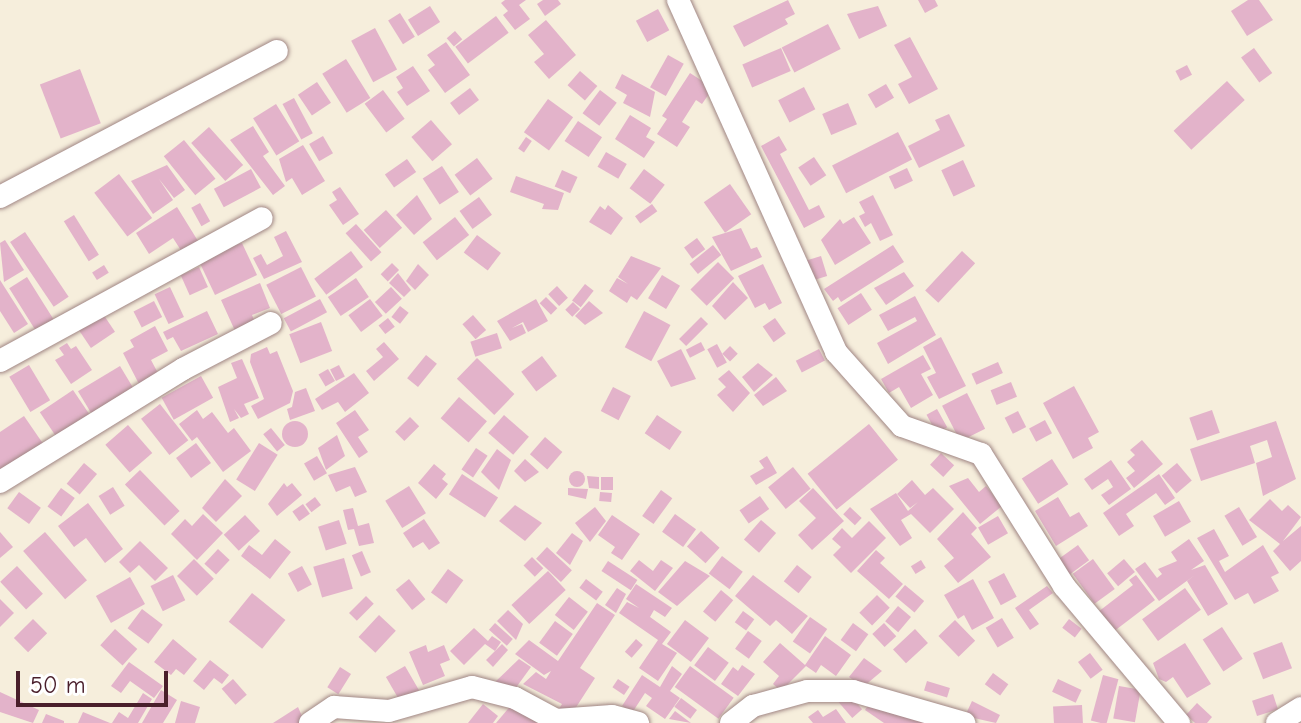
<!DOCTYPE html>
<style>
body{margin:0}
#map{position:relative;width:1301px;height:723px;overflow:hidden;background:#f6eedc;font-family:"Comic Neue",sans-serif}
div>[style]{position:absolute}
.building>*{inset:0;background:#e3b3ca;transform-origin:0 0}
.round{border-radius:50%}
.roads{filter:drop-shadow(0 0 2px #a08684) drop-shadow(0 0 2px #a08684)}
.street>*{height:22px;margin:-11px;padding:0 11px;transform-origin:11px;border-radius:11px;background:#fff}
span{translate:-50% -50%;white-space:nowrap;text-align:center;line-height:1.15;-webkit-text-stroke:8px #fff;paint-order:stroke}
.scale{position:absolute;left:16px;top:671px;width:152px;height:36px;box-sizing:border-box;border:4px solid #4a1f2b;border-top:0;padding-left:10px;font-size:24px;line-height:28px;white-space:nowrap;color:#4a1f2b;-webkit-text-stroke:6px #fff;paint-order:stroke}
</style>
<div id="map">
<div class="building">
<i style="clip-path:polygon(505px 0,526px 0,519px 5px,530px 19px,515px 30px,503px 15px,508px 11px,501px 3px)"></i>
<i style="clip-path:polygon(543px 0,558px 0,561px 4px,545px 16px,537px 4px)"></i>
<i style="clip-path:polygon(788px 0,795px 14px,785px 19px,788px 24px,744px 47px,733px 26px)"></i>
<i style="clip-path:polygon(918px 0,935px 0,938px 6px,925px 13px)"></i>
<i style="clip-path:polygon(1248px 0,1259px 0,1273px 20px,1247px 36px,1231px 11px)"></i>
<i style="left:430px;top:6px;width:19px;height:26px;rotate:58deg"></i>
<i style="clip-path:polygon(878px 6px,887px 26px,859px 39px,847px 14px)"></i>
<i style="left:658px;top:9px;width:24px;height:25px;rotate:62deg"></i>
<i style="left:400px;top:13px;width:28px;height:14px;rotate:58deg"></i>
<i style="left:496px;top:16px;width:21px;height:51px;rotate:53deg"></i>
<i style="clip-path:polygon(546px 20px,576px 55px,549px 79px,534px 62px,544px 54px,528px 35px)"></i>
<i style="left:828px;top:24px;width:28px;height:52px;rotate:63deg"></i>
<i style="left:375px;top:28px;width:47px;height:27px;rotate:62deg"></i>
<i style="left:455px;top:31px;width:11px;height:11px;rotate:49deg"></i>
<i style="clip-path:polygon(910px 37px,938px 89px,909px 104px,898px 84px,912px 77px,894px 45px)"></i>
<i style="clip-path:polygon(446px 42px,470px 75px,445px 93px,428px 70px,435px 65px,427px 55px)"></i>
<i style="left:781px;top:48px;width:25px;height:42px;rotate:67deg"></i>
<i style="left:1254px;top:48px;width:31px;height:16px;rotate:54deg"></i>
<i style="left:668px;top:55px;width:18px;height:37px;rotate:29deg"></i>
<i style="left:346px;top:59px;width:46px;height:28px;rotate:58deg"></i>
<i style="left:1187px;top:65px;width:11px;height:13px;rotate:63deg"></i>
<i style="clip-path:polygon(413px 66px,430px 91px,407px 106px,397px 92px,403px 88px,396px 77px)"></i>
<i style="left:80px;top:69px;width:58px;height:43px;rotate:69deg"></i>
<i style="left:580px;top:71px;width:23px;height:19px;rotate:41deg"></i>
<i style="clip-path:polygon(690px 73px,713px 88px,702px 104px,696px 100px,682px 122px,690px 127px,677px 147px,657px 134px,667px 119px,662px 116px)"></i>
<i style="clip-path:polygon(622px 74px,655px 92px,650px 117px,623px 103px,627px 95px,615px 88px)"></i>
<i style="left:1227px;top:81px;width:26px;height:73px;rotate:47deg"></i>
<i style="left:317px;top:82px;width:25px;height:23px;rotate:56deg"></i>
<i style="left:886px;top:84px;width:16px;height:21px;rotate:60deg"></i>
<i style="left:804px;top:87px;width:25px;height:29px;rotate:63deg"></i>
<i style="left:470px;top:88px;width:15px;height:25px;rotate:53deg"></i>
<i style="left:383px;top:90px;width:36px;height:23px;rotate:53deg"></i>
<i style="left:600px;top:90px;width:21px;height:29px;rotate:37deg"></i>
<i style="left:294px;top:98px;width:40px;height:13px;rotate:62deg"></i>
<i style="left:548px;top:99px;width:31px;height:41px;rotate:36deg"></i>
<i style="left:848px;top:103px;width:23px;height:28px;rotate:67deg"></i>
<i style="left:276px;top:104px;width:44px;height:27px;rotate:58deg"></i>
<i style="clip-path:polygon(949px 114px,965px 146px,919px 168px,908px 146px,940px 130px,935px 120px)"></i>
<i style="clip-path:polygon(630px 115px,651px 128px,646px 137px,655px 142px,644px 158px,615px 139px)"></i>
<i style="left:431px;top:120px;width:32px;height:26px;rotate:49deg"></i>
<i style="left:578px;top:121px;width:29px;height:24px;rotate:34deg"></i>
<i style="clip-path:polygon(253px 126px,269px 152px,263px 156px,285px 186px,273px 195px,230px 140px)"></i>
<i style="left:209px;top:127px;width:51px;height:24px;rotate:48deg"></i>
<i style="left:898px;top:132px;width:31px;height:74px;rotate:63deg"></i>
<i style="left:323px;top:136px;width:20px;height:16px;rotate:60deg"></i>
<i style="clip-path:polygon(779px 136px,787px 150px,780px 154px,809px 210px,819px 205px,825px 217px,804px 228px,761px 146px)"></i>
<i style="left:526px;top:137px;width:7px;height:14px;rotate:34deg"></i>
<i style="left:184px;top:140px;width:50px;height:26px;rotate:51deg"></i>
<i style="clip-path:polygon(303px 145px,325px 181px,302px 195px,292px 178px,286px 182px,279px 159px)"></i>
<i style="left:606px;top:152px;width:24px;height:17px;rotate:30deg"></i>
<i style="left:814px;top:157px;width:22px;height:19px;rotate:56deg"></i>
<i style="left:477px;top:158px;width:26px;height:28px;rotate:53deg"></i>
<i style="left:407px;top:159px;width:16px;height:27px;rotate:55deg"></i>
<i style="left:963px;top:160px;width:29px;height:24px;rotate:65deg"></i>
<i style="clip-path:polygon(167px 165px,185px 190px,174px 198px,159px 179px,173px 200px,153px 214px,131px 181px)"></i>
<i style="left:442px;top:166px;width:31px;height:23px;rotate:57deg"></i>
<i style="left:907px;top:168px;width:14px;height:20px;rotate:65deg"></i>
<i style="left:251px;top:169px;width:21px;height:42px;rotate:62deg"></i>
<i style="left:644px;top:169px;width:26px;height:24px;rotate:37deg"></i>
<i style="left:562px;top:170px;width:17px;height:18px;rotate:24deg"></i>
<i style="left:119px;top:174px;width:55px;height:31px;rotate:53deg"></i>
<i style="clip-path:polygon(516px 176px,564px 193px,558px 210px,542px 209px,544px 204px,510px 192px)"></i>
<i style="left:730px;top:184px;width:37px;height:32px;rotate:55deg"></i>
<i style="clip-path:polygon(340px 187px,359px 214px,343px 225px,329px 205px,337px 200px,332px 192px)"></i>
<i style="clip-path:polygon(417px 195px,432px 219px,414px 235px,396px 215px)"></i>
<i style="clip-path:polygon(873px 195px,893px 235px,880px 241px,871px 223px,865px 227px,859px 216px,865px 213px,859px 202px)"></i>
<i style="left:479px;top:197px;width:22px;height:24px;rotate:54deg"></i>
<i style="left:200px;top:203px;width:21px;height:10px;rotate:61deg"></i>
<i style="left:652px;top:204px;width:9px;height:21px;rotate:54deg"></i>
<i style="clip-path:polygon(608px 205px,623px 218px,611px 235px,589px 222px,600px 206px,605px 210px)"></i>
<i style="clip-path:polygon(177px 207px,198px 241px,182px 252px,173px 238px,149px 254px,136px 233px)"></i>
<i style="left:386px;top:210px;width:24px;height:30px;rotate:48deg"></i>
<i style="left:74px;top:215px;width:47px;height:12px;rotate:58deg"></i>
<i style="left:455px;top:217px;width:23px;height:41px;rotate:52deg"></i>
<i style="clip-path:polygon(854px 217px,871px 243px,835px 265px,821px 240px,840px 219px,843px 224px)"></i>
<i style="left:356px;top:224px;width:38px;height:14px;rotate:48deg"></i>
<i style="clip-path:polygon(741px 228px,751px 249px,757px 247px,762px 257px,731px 271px,712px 237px)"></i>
<i style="clip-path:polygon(286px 231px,302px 262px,264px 279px,253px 258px,261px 254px,267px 265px,283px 256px,274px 237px)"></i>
<i style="left:25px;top:232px;width:78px;height:18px;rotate:56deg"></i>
<i style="left:477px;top:235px;width:30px;height:22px;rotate:37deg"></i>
<i style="left:697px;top:238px;width:14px;height:16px;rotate:54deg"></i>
<i style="clip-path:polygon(5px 240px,24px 270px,4px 282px,0 243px)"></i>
<i style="clip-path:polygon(242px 243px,257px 275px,215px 295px,197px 257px)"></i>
<i style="left:713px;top:245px;width:13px;height:30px;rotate:51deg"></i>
<i style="clip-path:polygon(893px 245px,904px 262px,841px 302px,838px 297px,833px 301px,824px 289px)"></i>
<i style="left:351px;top:251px;width:20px;height:46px;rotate:53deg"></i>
<i style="left:962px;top:251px;width:18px;height:54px;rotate:43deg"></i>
<i style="clip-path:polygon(631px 256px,661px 268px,637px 300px,631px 296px,627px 303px,609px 291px,617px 278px,628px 284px,618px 277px)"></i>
<i style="left:821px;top:256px;width:21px;height:16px;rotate:73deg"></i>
<i style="left:718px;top:262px;width:23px;height:39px;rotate:45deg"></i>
<i style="left:392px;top:263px;width:10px;height:16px;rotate:45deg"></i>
<i style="clip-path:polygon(418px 264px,429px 275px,415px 290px,406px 281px)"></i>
<i style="clip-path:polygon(763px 264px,782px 303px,769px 310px,765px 303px,755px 308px,738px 276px)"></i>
<i style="left:104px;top:265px;width:9px;height:14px;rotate:58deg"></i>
<i style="left:199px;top:267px;width:22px;height:20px;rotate:66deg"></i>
<i style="left:301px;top:267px;width:33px;height:39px;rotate:63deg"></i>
<i style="clip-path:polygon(904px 272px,914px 286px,886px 305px,874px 288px)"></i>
<i style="clip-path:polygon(398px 273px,411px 290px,404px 297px,389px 283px)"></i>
<i style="left:662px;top:275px;width:21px;height:27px;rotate:31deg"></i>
<i style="left:27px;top:277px;width:52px;height:21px;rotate:58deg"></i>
<i style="left:356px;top:278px;width:23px;height:34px;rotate:56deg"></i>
<i style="clip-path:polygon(0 280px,28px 324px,14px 333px,0 311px)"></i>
<i style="clip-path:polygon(733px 282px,748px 298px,725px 320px,712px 306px)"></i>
<i style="clip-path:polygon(260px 283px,270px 308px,252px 315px,256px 325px,236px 333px,221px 300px)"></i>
<i style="left:585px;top:284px;width:11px;height:21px;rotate:38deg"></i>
<i style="left:557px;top:286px;width:16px;height:12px;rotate:47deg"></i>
<i style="left:170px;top:287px;width:33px;height:17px;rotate:65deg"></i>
<i style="left:391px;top:287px;width:16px;height:22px;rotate:47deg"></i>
<i style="left:861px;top:293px;width:20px;height:28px;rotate:57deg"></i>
<i style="clip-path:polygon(915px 296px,936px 335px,888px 364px,877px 343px,917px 321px,915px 317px,888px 331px,879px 315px)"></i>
<i style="left:546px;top:297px;width:16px;height:9px;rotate:45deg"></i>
<i style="left:320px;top:299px;width:15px;height:41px;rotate:62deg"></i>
<i style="left:370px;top:299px;width:21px;height:27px;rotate:53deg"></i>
<i style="clip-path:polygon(536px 299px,548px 321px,528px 332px,523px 322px,512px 328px,522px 324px,526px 333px,510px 341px,497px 321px)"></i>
<i style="left:154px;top:301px;width:18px;height:23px;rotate:63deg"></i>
<i style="clip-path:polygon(589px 301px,603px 313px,585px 325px,575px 316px)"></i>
<i style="left:573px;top:302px;width:10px;height:11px;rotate:45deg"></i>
<i style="left:400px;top:306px;width:11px;height:14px;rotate:38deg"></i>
<i style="left:101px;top:311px;width:25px;height:29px;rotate:56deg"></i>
<i style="clip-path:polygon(207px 311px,218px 334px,181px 351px,173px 337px,167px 340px,163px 332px)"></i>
<i style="left:644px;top:311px;width:30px;height:41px;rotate:28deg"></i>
<i style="left:473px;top:315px;width:20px;height:14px;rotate:49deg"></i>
<i style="left:701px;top:317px;width:10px;height:31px;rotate:45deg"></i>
<i style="left:388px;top:318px;width:11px;height:12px;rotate:52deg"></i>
<i style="left:775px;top:318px;width:19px;height:15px;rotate:55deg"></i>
<i style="left:321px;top:322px;width:31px;height:34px;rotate:69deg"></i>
<i style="clip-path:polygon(155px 326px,168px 351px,151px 360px,159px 375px,140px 386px,123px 353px,134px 347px,130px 340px)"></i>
<i style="left:497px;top:333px;width:16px;height:28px;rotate:72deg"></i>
<i style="clip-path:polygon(941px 337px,966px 386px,939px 399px,927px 377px,936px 373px,923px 347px)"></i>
<i style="clip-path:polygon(384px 342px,399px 359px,374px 381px,366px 371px,383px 357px,376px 349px)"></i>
<i style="left:701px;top:342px;width:9px;height:17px;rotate:63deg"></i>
<i style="clip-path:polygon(67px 343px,71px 349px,76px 346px,92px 370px,71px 384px,55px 360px,64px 355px,59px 348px)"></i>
<i style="left:717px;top:344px;width:21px;height:11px;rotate:62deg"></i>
<i style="left:730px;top:346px;width:11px;height:11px;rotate:45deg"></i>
<i style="clip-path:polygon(267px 347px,270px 354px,277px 351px,293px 391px,290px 403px,258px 419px,251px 406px,264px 399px,250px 362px,251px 354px)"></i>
<i style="clip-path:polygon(681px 349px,696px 379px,671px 387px,657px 361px)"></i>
<i style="left:819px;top:349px;width:13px;height:26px;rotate:63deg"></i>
<i style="left:426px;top:355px;width:14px;height:30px;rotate:39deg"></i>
<i style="clip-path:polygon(923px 355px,931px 369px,921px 374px,933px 395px,911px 408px,899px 387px,889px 393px,881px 379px)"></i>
<i style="left:542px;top:356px;width:25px;height:26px;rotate:53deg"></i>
<i style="left:477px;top:358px;width:52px;height:29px;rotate:44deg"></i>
<i style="clip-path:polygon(242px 359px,259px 398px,244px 404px,249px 414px,241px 418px,234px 409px,239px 418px,230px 422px,218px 387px,237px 378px,231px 363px)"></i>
<i style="left:998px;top:362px;width:12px;height:29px;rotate:66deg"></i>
<i style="clip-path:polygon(758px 363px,773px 375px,754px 392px,742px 377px)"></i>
<i style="left:29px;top:365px;width:41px;height:23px;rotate:59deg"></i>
<i style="left:339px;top:365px;width:13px;height:10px;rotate:63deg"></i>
<i style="left:120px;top:366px;width:26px;height:49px;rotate:59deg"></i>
<i style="left:328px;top:369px;width:14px;height:11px;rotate:60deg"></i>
<i style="clip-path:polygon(729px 370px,750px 393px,733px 412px,717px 395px,726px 387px,718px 379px)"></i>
<i style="clip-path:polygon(354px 373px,369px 393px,345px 412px,338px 402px,322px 410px,315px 399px)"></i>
<i style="left:201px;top:376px;width:25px;height:45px;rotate:61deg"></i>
<i style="clip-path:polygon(776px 377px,787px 391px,763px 406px,754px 395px)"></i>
<i style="left:1011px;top:382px;width:16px;height:22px;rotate:68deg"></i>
<i style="clip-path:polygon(1074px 386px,1099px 432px,1088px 438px,1093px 448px,1073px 459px,1043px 403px)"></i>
<i style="left:613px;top:387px;width:20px;height:27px;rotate:27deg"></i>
<i style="clip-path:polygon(306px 388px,315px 411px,290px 420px,287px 409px,292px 407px,295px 392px)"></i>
<i style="left:73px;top:390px;width:32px;height:40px;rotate:56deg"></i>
<i style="left:967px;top:393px;width:40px;height:28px;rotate:63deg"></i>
<i style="left:459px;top:397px;width:37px;height:28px;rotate:41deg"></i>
<i style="left:160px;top:404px;width:46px;height:24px;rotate:52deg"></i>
<i style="left:937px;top:409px;width:21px;height:12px;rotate:61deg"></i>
<i style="clip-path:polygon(197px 410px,203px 419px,212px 412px,228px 433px,234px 428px,251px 451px,223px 472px,197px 437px,192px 441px,179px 424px)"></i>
<i style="clip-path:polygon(355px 410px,369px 430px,358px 437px,368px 452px,359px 458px,336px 423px)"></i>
<i style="left:1212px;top:410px;width:24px;height:24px;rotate:71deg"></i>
<i style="left:1018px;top:411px;width:18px;height:15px;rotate:63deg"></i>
<i style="left:504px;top:415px;width:33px;height:24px;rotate:41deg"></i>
<i style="left:657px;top:415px;width:30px;height:22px;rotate:34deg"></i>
<i style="clip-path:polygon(24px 416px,46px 448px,5px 475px,0 468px,0 432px)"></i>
<i style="left:410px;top:417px;width:13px;height:21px;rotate:45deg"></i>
<i style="left:1045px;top:420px;width:15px;height:18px;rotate:62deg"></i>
<i style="clip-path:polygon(1276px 421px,1296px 479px,1263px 496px,1256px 463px,1272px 457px,1267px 440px,1250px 446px,1255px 463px,1201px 481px,1190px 449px)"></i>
<i class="round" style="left:282px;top:421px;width:26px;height:26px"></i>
<i style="left:869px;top:424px;width:46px;height:79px;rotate:51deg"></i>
<i style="left:128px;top:425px;width:37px;height:30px;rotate:49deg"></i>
<i style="left:271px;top:428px;width:22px;height:10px;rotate:51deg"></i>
<i style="clip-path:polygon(337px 435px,345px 456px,326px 470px,318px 448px)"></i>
<i style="left:545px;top:437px;width:23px;height:23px;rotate:41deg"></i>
<i style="clip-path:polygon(1142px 440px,1163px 464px,1134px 488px,1126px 478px,1135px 471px,1127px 462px,1135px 455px,1130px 450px)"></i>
<i style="left:196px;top:443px;width:25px;height:25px;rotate:53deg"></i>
<i style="left:259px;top:443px;width:22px;height:43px;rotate:32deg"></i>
<i style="left:476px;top:448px;width:14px;height:26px;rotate:34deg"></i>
<i style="clip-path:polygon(497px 449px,511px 460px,499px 490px,481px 472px)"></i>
<i style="left:941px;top:453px;width:18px;height:16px;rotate:43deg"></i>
<i style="left:317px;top:456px;width:20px;height:15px;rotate:60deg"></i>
<i style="clip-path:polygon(767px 456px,777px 473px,756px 485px,750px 476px,764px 468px,759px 461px)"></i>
<i style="clip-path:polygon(525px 459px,539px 472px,525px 482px,514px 471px)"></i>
<i style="left:1052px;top:459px;width:30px;height:36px;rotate:57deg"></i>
<i style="clip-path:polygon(1111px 460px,1131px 489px,1109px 505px,1101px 495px,1113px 487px,1108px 479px,1092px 490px,1084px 479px)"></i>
<i style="left:84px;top:463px;width:17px;height:27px;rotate:40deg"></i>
<i style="left:1177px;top:463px;width:23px;height:20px;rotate:50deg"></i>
<i style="clip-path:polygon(434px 464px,446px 474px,442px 479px,448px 484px,436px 499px,418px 483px)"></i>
<i style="clip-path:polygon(355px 467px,367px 492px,355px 497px,350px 486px,336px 492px,328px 475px)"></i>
<i style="left:793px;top:467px;width:28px;height:32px;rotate:51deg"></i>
<i style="left:140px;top:470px;width:57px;height:21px;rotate:46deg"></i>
<i class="round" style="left:569px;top:471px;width:16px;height:16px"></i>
<i style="left:462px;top:474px;width:43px;height:24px;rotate:33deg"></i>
<i style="clip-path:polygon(1159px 474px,1175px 498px,1165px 505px,1156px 493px,1126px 514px,1134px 526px,1119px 536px,1103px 513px)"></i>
<i style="clip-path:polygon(587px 476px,599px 477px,599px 489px,589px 488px)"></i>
<i style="left:601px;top:477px;width:12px;height:13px"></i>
<i style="clip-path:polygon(968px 478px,979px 492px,986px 486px,1002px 506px,980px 524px,949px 486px)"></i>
<i style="clip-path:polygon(225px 479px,242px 496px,216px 522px,202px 508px)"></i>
<i style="clip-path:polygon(912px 480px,925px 495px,933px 488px,954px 509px,930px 533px,911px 514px,901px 520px,912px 538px,900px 546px,870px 509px,896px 493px,908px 511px,918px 502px,910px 508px,897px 494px)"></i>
<i style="clip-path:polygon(284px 483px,287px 487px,292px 483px,302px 495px,277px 516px,268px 504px)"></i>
<i style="left:409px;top:486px;width:32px;height:28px;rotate:58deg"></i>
<i style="left:113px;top:487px;width:22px;height:17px;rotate:58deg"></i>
<i style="left:61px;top:488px;width:17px;height:23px;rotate:36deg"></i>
<i style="clip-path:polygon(568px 488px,588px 489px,586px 499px,568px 495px)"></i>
<i style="clip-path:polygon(813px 488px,844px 521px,812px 550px,798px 535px,816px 518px,799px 501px)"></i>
<i style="left:661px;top:490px;width:14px;height:32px;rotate:36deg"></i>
<i style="left:19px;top:492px;width:27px;height:20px;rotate:36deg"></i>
<i style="left:600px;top:492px;width:12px;height:9px;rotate:5deg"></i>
<i style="left:760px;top:496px;width:16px;height:25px;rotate:55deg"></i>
<i style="left:315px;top:497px;width:10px;height:12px;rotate:53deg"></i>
<i style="clip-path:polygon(1058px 497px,1070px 517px,1079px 512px,1088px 526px,1056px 546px,1035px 511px)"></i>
<i style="clip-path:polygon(1270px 499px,1282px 511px,1288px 505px,1301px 517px,1283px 541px,1301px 526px,1301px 561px,1290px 571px,1273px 551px,1280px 544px,1249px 520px)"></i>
<i style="left:1179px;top:501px;width:24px;height:30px;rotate:60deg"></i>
<i style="clip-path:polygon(88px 503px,123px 549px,105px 563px,86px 538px,74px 547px,58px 526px)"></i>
<i style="left:303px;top:504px;width:12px;height:13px;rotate:55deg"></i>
<i style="clip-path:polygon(515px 505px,542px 523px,525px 541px,499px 521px)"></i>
<i style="clip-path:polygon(595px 507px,606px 521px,590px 542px,575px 523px)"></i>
<i style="left:850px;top:507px;width:16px;height:10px;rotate:43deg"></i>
<i style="left:1239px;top:507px;width:35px;height:17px;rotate:59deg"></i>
<i style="clip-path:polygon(353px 508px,358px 526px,369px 523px,374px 543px,359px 546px,354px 529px,348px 530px,343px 510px)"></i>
<i style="clip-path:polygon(963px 512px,977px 528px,971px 534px,991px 557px,958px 583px,944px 566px,954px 558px,937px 539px)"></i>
<i style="clip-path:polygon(203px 514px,223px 533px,197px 560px,171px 534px,185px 519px,192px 526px)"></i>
<i style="left:675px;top:514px;width:26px;height:22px;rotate:36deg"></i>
<i style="left:245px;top:515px;width:22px;height:29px;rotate:47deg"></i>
<i style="clip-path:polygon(612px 515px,640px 534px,622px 560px,611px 553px,615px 547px,598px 535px)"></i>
<i style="left:998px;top:516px;width:20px;height:23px;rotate:60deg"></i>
<i style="clip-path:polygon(424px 519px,440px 543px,429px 550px,423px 542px,413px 548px,403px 533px)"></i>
<i style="left:339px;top:520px;width:25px;height:22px;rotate:72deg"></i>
<i style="left:761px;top:520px;width:20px;height:26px;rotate:41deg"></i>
<i style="clip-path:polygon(869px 521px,886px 538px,851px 573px,833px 555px,841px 547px,832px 539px,842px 528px,852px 538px)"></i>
<i style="clip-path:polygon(1214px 529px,1229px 556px,1219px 561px,1225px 572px,1263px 545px,1279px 573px,1271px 577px,1279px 591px,1254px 604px,1248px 593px,1235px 600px,1197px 538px)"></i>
<i style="left:701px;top:531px;width:25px;height:21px;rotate:42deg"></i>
<i style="clip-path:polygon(0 532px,13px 547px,0 558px)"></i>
<i style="left:45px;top:532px;width:64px;height:29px;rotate:49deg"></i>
<i style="clip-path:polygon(572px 533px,583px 541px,570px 565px,556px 553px)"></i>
<i style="clip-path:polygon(275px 539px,291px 552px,270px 579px,241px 556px,249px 545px,262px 555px)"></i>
<i style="clip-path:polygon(1189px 539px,1204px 561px,1191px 570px,1205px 565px,1228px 604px,1208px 616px,1187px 581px,1195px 575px,1159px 601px,1135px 569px,1145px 562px,1157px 578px,1162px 574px,1158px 569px,1177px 561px,1171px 552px)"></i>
<i style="clip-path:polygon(140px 541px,168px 568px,155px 581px,139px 565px,130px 573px,119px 562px)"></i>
<i style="left:1078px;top:545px;width:19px;height:24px;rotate:54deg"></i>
<i style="left:547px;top:547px;width:34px;height:16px;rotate:43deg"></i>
<i style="left:218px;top:549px;width:16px;height:20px;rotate:43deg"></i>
<i style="clip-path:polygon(876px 550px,885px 558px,880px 563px,903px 584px,889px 599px,857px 571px)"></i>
<i style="left:362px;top:551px;width:23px;height:11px;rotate:67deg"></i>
<i style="left:722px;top:556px;width:26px;height:22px;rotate:37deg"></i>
<i style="left:532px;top:557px;width:16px;height:12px;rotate:45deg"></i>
<i style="left:344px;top:558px;width:32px;height:32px;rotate:74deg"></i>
<i style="left:194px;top:559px;width:28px;height:24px;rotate:45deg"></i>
<i style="left:1093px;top:559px;width:37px;height:25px;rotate:54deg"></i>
<i style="left:1124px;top:559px;width:17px;height:22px;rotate:50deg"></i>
<i style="clip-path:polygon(639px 560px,653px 571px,661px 560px,673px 568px,655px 591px,630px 571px)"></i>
<i style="left:921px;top:560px;width:9px;height:12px;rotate:58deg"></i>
<i style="left:608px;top:561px;width:35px;height:12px;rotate:33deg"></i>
<i style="clip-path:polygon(685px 561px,710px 576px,677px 606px,658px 592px)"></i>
<i style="left:797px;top:565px;width:19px;height:21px;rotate:39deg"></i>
<i style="left:17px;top:566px;width:38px;height:23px;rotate:47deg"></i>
<i style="left:302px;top:566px;width:21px;height:16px;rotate:62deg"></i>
<i style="left:448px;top:569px;width:19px;height:29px;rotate:36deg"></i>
<i style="left:548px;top:571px;width:26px;height:50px;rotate:47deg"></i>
<i style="left:1004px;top:573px;width:27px;height:18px;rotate:62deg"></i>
<i style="left:173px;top:575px;width:28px;height:25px;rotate:64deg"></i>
<i style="clip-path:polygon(753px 575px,808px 616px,792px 634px,776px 620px,770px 626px,735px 596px)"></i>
<i style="clip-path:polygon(1136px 575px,1155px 600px,1113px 632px,1098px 612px,1133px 585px,1129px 580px)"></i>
<i style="left:130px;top:577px;width:31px;height:39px;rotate:61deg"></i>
<i style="left:409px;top:579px;width:26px;height:17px;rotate:51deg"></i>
<i style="left:586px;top:579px;width:21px;height:11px;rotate:37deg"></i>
<i style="clip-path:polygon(973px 579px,994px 618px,972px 630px,964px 615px,958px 619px,944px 595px)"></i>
<i style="clip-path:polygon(636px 584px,672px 608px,665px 617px,654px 610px,650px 617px,671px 632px,662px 644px,677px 653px,658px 681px,639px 668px,658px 640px,619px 613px,627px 602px,639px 608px,626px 599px)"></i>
<i style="left:905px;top:585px;width:25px;height:15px;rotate:40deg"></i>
<i style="clip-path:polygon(1047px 586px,1053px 593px,1029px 610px,1039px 624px,1030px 630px,1015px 608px)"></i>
<i style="clip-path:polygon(617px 588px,626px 594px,616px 613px,605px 605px)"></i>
<i style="left:1185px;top:588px;width:27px;height:53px;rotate:54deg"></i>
<i style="left:721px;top:590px;width:16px;height:28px;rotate:40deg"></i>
<i style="left:252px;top:593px;width:43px;height:37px;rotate:39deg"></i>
<i style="left:877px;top:595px;width:18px;height:25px;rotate:45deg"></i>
<i style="left:366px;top:596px;width:11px;height:24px;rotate:45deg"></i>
<i style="left:569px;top:597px;width:24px;height:23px;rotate:38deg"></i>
<i style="clip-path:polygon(0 599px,14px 613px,0 627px)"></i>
<i style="clip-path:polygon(597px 603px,615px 615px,580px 668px,595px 678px,573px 712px,556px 714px,562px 704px,523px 684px,536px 672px,546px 679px,551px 671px,544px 675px,515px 654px,529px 640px,558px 661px)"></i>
<i style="left:898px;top:606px;width:17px;height:20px;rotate:40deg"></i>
<i style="left:142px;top:609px;width:26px;height:24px;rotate:37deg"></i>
<i style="clip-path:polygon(508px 610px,523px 624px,516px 640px,497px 621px)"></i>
<i style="left:743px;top:611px;width:14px;height:14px;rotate:36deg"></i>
<i style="left:379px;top:615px;width:23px;height:30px;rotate:43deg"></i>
<i style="left:810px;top:617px;width:21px;height:30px;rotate:35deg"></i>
<i style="left:1002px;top:618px;width:23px;height:19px;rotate:59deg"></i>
<i style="left:33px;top:619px;width:20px;height:27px;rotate:45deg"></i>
<i style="left:1069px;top:619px;width:16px;height:11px;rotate:38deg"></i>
<i style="left:685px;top:620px;width:30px;height:30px;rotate:37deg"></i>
<i style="left:955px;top:620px;width:29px;height:23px;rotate:46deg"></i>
<i style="left:555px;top:621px;width:22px;height:27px;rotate:36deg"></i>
<i style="left:495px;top:623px;width:24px;height:9px;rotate:42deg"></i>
<i style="left:853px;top:623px;width:19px;height:21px;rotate:36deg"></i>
<i style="left:884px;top:623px;width:18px;height:16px;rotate:47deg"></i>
<i style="left:1222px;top:627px;width:38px;height:23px;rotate:57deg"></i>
<i style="clip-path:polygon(474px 628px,488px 641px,492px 636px,501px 642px,495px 651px,485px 644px,464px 665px,450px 651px)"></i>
<i style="left:115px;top:629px;width:30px;height:22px;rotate:42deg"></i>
<i style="left:915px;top:629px;width:19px;height:30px;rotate:47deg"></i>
<i style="left:748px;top:631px;width:17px;height:22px;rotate:36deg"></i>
<i style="clip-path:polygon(825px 636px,851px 655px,836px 676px,821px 665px,816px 673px,806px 666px,781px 691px,773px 684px,779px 676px,763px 662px,780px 643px,805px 665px)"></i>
<i style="clip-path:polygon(173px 639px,197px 659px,184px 675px,176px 669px,171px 675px,154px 662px)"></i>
<i style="left:636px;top:639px;width:9px;height:17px;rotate:41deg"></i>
<i style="left:1282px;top:642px;width:28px;height:31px;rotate:69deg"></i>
<i style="clip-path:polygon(1185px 643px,1211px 684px,1187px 698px,1173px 677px,1166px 682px,1159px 679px,1153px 663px)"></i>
<i style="clip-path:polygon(502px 644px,508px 650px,493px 667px,486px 660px)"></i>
<i style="clip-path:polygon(426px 645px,428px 652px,444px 645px,450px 660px,440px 664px,445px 676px,423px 685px,409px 652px)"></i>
<i style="left:708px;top:647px;width:26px;height:23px;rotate:37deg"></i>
<i style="left:1090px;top:653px;width:21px;height:15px;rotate:53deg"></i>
<i style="clip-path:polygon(864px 658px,882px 671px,863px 687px,849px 677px)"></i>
<i style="clip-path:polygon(519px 659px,531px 667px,515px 689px,494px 683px)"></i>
<i style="clip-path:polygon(210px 660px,229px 675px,222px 684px,214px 678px,204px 690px,193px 681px)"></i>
<i style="clip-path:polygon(129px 662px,163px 686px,154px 698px,130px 681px,121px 693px,111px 686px)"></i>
<i style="clip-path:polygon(742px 665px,755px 674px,738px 696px,721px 684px,733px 667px,738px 671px)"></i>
<i style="left:405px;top:666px;width:28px;height:22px;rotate:60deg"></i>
<i style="clip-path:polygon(672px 666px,682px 674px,670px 691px,680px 698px,665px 719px,646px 706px,652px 698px,645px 693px,632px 713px,622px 706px,642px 675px,660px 687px)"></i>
<i style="left:690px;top:666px;width:54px;height:26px;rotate:36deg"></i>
<i style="left:340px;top:667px;width:13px;height:24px;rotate:32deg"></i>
<i style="left:993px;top:673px;width:19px;height:14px;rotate:36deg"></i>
<i style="left:1103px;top:675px;width:16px;height:47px;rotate:15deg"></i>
<i style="left:233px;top:679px;width:21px;height:15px;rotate:49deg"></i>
<i style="left:618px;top:679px;width:14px;height:10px;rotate:34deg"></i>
<i style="left:1058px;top:679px;width:26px;height:14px;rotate:25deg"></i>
<i style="left:927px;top:681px;width:24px;height:10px;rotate:17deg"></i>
<i style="left:1119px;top:686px;width:22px;height:33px;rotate:10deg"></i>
<i style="clip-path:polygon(161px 690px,177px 700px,163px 723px,142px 723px)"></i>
<i style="clip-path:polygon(0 692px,39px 710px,33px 723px,0 712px)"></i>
<i style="left:847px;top:692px;width:23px;height:13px;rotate:49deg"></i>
<i style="clip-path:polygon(143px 693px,152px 699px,138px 723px,112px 723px,119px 712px,128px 718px)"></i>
<i style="left:1273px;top:694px;width:16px;height:22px;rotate:72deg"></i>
<i style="clip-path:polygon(875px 696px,943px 723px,884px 723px,865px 710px)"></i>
<i style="left:681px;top:698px;width:20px;height:11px;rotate:37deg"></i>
<i style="clip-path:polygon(181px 701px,200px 707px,195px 723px,175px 723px)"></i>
<i style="clip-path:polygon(972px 701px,1000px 715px,996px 723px,965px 716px)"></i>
<i style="clip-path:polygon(513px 703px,537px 723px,496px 723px)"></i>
<i style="clip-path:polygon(1197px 703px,1212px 717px,1207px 723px,1195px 723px,1186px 715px)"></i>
<i style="clip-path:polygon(483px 704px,498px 716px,493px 723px,468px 723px)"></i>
<i style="left:1082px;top:705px;width:18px;height:29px;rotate:87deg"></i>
<i style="clip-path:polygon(298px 707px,305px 723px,273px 723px)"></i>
<i style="clip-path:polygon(836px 709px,846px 723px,813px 723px,808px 717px,818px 710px,823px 717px)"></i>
<i style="clip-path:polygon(675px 711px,691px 723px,669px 719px)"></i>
<i style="clip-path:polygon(83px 712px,110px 723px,78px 723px)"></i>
<i style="clip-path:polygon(46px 714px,64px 721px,64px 723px,42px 723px)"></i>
</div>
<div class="roads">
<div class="street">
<i style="left:678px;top:0;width:386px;rotate:65.8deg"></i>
<i style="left:836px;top:352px;width:99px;rotate:48.3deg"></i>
<i style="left:902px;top:426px;width:84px;rotate:19.5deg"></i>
<i style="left:981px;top:454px;width:156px;rotate:57.8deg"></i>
<i style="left:1064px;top:586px;width:179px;rotate:50deg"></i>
<i style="left:0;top:197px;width:313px;rotate:-27.8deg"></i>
<i style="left:0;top:361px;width:298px;rotate:-28.6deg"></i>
<i style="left:0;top:482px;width:215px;rotate:-31.7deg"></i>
<i style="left:183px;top:369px;width:99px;rotate:-27.6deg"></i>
<i style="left:310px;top:723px;width:29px;rotate:-34deg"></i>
<i style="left:334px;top:707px;width:55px;rotate:4.2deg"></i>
<i style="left:389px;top:711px;width:86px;rotate:-16.1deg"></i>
<i style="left:472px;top:687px;width:44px;rotate:14.3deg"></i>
<i style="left:515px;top:698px;width:47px;rotate:28.2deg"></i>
<i style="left:556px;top:720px;width:56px;rotate:-4.1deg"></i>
<i style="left:612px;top:716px;width:27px;rotate:15deg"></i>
<i style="left:731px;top:723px;width:28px;rotate:-38deg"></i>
<i style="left:753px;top:706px;width:56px;rotate:-15.5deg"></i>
<i style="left:807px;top:691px;width:46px"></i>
<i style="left:853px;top:691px;width:116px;rotate:16.1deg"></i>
<i style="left:1277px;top:723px;width:28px;rotate:-32deg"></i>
</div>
</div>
<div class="scale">50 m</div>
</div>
